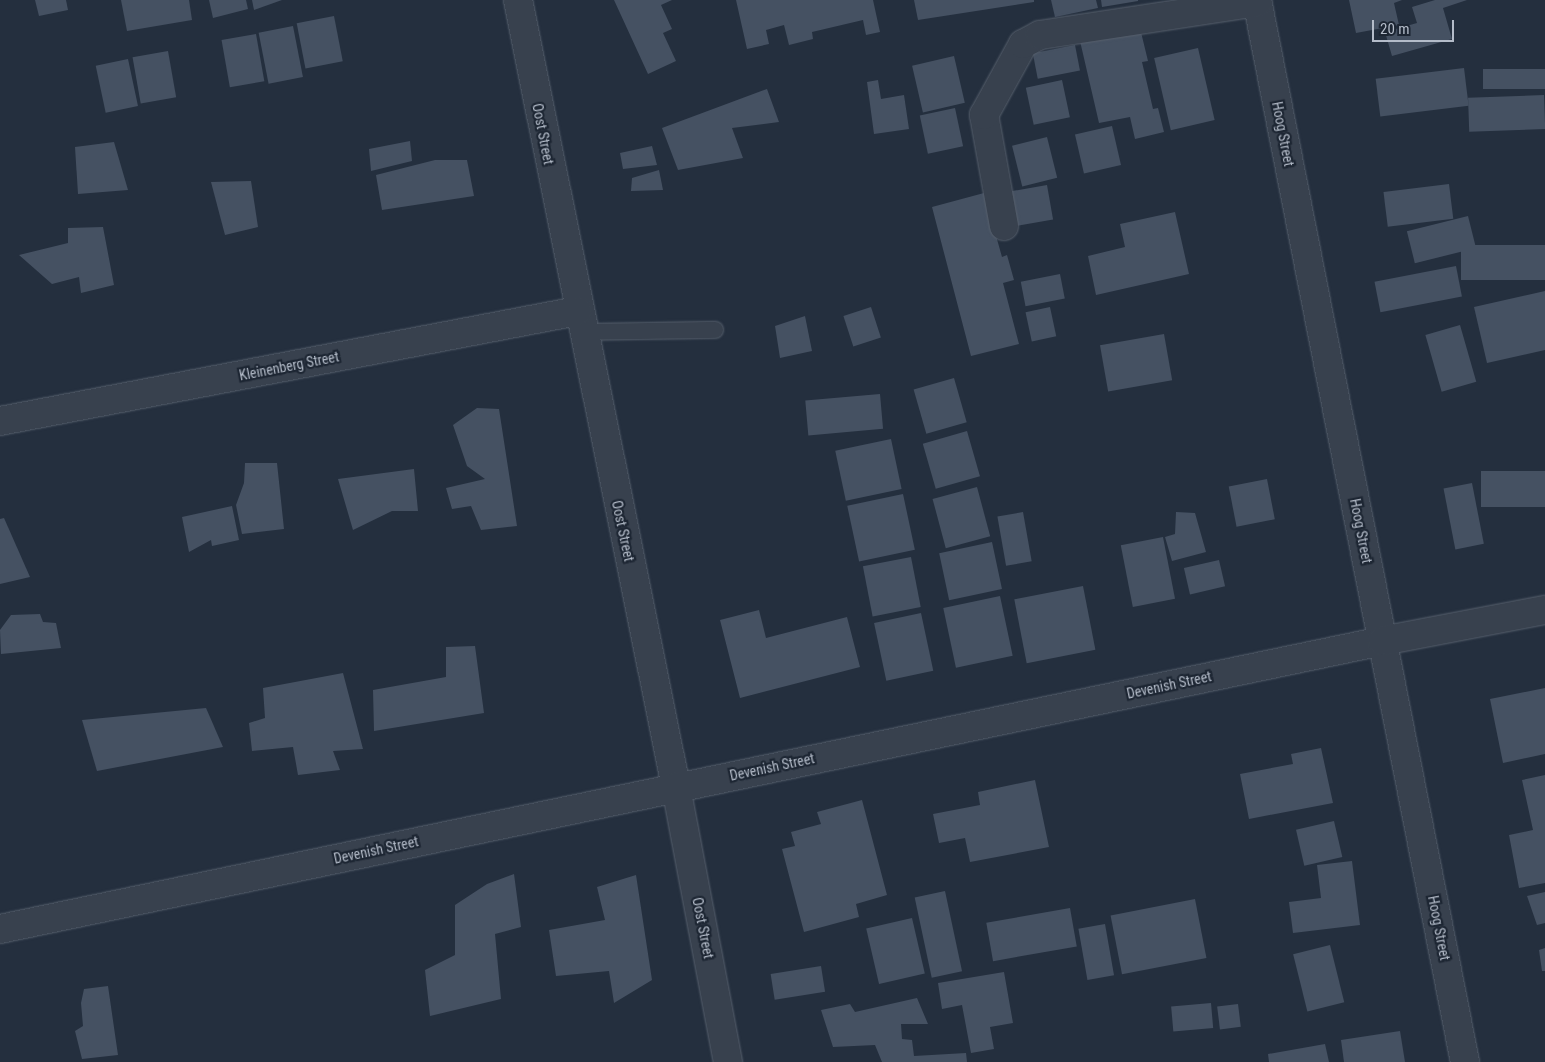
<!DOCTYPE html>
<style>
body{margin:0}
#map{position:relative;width:1545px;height:1062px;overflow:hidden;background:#242f3e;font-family:"Roboto Condensed",sans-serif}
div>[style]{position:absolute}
.building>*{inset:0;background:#455162;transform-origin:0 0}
.roads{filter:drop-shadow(0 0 1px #565f6c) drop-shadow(0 0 1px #565f6c)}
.service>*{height:16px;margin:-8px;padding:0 8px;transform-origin:8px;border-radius:8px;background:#38414e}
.minor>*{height:28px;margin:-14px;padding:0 14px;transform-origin:14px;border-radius:14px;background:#38414e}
span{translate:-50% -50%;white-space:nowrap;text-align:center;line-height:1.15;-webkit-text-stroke:4.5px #1d2633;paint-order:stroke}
.street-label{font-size:14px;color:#b4bcc9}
.scale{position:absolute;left:1372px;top:20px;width:82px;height:22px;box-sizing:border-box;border:2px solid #b4bcc9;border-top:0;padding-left:6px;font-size:15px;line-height:18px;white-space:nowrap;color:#b4bcc9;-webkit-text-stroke:4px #1d2633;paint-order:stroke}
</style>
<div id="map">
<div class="building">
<i style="clip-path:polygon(35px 0,66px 0,68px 10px,39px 16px)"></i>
<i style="clip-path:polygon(121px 0,189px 0,192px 20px,127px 31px)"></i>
<i style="clip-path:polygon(209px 0,246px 0,248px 9px,213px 18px)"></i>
<i style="clip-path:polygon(252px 0,282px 0,254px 10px)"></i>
<i style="clip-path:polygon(614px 0,672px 0,661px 5px,672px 29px,663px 33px,676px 61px,648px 74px)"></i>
<i style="clip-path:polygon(736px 0,873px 0,880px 32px,866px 35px,863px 20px,812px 32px,813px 39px,789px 45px,784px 25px,766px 30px,769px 44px,747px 49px)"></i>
<i style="clip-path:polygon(914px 0,1034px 0,1034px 2px,918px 20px)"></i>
<i style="clip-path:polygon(1051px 0,1096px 0,1098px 8px,1055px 17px)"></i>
<i style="clip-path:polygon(1101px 0,1138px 0,1138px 1px,1102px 7px)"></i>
<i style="clip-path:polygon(1349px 0,1402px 0,1394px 3px,1399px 25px,1356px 33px)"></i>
<i style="clip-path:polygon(1435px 0,1467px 0,1443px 8px,1452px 39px,1392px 56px,1385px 32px,1417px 23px,1412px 7px)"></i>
<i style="left:334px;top:16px;width:46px;height:38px;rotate:79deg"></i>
<i style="left:293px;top:26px;width:52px;height:35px;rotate:79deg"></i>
<i style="clip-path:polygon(1140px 28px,1148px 61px,1142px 62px,1153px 109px,1158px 108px,1164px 132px,1135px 139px,1130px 117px,1099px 123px,1080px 41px)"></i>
<i style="left:256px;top:34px;width:48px;height:35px;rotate:80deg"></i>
<i style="left:1075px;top:45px;width:26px;height:43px;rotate:79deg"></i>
<i style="left:1198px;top:48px;width:74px;height:45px;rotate:77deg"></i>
<i style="left:168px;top:51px;width:47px;height:36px;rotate:80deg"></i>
<i style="left:954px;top:56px;width:48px;height:43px;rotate:77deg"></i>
<i style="left:128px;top:59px;width:48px;height:33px;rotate:78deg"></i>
<i style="left:1464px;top:68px;width:38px;height:89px;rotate:83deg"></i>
<i style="left:1545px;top:69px;width:20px;height:62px;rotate:90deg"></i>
<i style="clip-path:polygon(878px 80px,881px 99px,904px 95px,909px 129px,874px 134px,867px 82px)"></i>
<i style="left:1062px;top:80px;width:38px;height:37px;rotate:78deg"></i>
<i style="clip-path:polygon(767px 89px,779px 122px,732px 128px,743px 158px,678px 170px,662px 128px)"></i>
<i style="left:1544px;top:95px;width:34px;height:76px;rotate:88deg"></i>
<i style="left:955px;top:108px;width:39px;height:36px;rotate:78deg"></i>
<i style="left:1112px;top:126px;width:40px;height:38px;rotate:77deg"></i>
<i style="left:1047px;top:137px;width:42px;height:36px;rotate:76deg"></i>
<i style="clip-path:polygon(410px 141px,412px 161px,371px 171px,369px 149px)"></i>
<i style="clip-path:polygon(114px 142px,128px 190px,78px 194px,75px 147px)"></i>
<i style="clip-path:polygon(652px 146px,657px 165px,623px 169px,620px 153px)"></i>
<i style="clip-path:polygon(435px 160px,467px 160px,474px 196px,382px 210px,376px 175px)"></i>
<i style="clip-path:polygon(659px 170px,663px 190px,631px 191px,632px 178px)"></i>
<i style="clip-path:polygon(251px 181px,258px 227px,225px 235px,211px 182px)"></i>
<i style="left:1449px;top:184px;width:35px;height:66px;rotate:83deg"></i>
<i style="left:1047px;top:185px;width:35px;height:41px;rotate:80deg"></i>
<i style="clip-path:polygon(984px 193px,1002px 257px,1007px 255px,1014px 280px,1003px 283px,1019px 344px,971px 356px,932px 207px)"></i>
<i style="clip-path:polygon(1175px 212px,1189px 274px,1096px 295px,1088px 256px,1125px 247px,1120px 224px)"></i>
<i style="left:1468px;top:216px;width:33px;height:63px;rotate:76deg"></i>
<i style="clip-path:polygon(103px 227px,114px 285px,81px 293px,79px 277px,52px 284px,19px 255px,68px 243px,68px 228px)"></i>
<i style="left:1545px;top:245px;width:35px;height:84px;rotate:90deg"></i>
<i style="left:1456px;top:266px;width:31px;height:83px;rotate:79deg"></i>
<i style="left:1060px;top:274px;width:25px;height:40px;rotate:79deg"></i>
<i style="clip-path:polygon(1545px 291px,1545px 350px,1487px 363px,1474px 307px)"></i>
<i style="left:871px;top:307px;width:32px;height:29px;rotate:72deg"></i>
<i style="left:1050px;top:307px;width:30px;height:25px;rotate:78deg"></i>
<i style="clip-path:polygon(805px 316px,812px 351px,780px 358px,775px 326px)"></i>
<i style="left:1460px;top:325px;width:59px;height:36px;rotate:74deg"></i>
<i style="left:1164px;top:334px;width:47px;height:65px;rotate:80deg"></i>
<i style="left:954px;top:378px;width:46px;height:42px;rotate:74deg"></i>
<i style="left:880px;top:394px;width:35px;height:75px;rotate:85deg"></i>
<i style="clip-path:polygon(477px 408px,499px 409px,517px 526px,481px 530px,471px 506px,452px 509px,446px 488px,485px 479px,467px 466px,453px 425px)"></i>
<i style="left:967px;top:431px;width:47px;height:46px;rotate:74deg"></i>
<i style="left:891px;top:439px;width:51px;height:57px;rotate:78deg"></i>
<i style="clip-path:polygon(245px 463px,277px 463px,284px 529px,242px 534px,236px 505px,244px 483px)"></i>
<i style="clip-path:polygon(414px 469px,418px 511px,392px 511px,353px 530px,338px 479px)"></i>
<i style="left:1545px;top:471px;width:36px;height:64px;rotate:90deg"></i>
<i style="left:1267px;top:479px;width:41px;height:39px;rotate:79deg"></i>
<i style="left:1472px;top:483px;width:62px;height:29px;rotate:79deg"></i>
<i style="left:977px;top:487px;width:51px;height:46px;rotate:75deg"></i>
<i style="left:903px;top:494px;width:57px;height:57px;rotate:78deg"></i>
<i style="clip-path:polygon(232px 506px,239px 540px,212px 546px,211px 540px,189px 552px,182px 517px)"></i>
<i style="left:1023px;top:512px;width:50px;height:26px;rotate:80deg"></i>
<i style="clip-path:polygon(1176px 512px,1195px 513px,1206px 552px,1172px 561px,1165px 537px,1175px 534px)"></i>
<i style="clip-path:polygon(4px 518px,30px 577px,0 584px,0 519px)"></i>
<i style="left:1163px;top:537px;width:63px;height:43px;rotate:79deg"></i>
<i style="left:992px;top:542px;width:48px;height:54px;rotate:78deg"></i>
<i style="left:911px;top:557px;width:51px;height:49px;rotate:79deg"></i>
<i style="left:1219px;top:560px;width:27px;height:36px;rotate:77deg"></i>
<i style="left:1083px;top:586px;width:65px;height:70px;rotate:79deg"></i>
<i style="left:1000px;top:596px;width:61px;height:58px;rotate:78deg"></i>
<i style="clip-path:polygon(759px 610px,766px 638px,847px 617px,860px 667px,740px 698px,720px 620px)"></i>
<i style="left:921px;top:613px;width:59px;height:48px;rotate:78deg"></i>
<i style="clip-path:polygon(40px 614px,43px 622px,56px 623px,61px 648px,1px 654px,0 630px,11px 615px)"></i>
<i style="clip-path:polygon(475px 646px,484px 713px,374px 731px,373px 690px,446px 677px,446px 647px)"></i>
<i style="clip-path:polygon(343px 673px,363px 749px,333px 751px,340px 770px,298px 775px,293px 747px,252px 751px,249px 723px,265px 718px,263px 688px)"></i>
<i style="clip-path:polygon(1545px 688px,1545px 754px,1503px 763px,1490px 699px)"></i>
<i style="clip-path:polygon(206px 708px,223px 747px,97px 771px,82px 720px)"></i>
<i style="clip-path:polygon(1321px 748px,1333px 803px,1249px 819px,1240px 774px,1293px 764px,1291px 754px)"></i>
<i style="clip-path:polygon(1545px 775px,1545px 883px,1519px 888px,1509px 835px,1533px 830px,1522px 780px)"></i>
<i style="clip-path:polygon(1035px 780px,1049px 847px,970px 862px,965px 838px,939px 843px,933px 814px,980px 805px,978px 792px)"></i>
<i style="clip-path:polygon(862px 800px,887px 895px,856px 904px,859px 917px,804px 932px,782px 849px,795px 846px,791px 832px,821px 824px,817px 812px)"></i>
<i style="left:1334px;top:821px;width:37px;height:39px;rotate:77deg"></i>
<i style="clip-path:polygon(1352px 861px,1360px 925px,1293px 933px,1289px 902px,1321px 898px,1317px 865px)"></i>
<i style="clip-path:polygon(514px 874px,521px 927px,495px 934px,501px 999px,430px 1016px,425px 970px,455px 955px,455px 905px,487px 884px)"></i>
<i style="clip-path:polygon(636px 875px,652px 980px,614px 1003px,609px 971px,556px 976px,549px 930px,605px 920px,597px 887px)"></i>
<i style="left:945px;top:891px;width:82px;height:31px;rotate:78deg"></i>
<i style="clip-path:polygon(1545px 892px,1545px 923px,1537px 925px,1527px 896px)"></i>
<i style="left:1195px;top:899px;width:60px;height:86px;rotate:79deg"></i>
<i style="left:1070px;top:908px;width:39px;height:85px;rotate:80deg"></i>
<i style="left:912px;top:918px;width:57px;height:47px;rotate:77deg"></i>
<i style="left:1105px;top:924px;width:52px;height:27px;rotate:80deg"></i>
<i style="left:1330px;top:945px;width:59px;height:38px;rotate:76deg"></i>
<i style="clip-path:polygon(1545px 948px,1545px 971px,1542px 971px,1539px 950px)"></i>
<i style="left:821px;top:966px;width:26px;height:51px;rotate:81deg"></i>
<i style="clip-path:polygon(1004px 972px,1013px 1023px,990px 1027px,994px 1049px,971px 1053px,962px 1005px,942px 1009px,938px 983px)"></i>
<i style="clip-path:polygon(108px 986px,118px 1055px,82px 1059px,75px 1031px,83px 1026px,81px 1003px,84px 989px)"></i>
<i style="clip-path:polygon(917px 998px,928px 1024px,901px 1024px,902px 1039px,912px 1040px,914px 1056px,966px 1053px,967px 1062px,882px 1062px,875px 1045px,833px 1047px,821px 1010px,850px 1004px,855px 1012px)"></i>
<i style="left:1211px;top:1003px;width:25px;height:40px;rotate:85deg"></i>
<i style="left:1238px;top:1004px;width:23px;height:21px;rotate:83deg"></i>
<i style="clip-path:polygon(1400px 1031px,1405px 1062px,1344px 1062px,1341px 1040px)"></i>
<i style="clip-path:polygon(1325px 1044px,1329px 1062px,1269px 1062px,1268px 1054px)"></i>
</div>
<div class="roads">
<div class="service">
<i style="left:582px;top:332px;width:133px;rotate:-0.9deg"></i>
</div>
<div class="minor">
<i style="left:518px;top:0;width:803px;rotate:78.65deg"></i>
<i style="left:676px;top:787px;width:280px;rotate:79.3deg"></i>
<i style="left:1257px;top:0;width:1082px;rotate:78.92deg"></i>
<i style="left:1004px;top:226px;width:113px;rotate:-100.2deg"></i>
<i style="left:984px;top:115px;width:81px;rotate:-61.2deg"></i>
<i style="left:1023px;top:44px;width:19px;rotate:-28deg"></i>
<i style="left:1040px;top:35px;width:220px;rotate:-8.6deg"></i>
<i style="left:0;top:421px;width:588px;rotate:-10.78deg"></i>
<i style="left:0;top:929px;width:1412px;rotate:-11.77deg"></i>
<i style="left:1382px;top:641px;width:166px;rotate:-10.8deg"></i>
</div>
</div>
<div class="street-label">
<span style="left:543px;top:134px;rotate:79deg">Oost Street</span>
<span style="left:1283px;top:134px;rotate:79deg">Hoog Street</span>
<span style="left:289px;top:366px;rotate:-11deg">Kleinenberg Street</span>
<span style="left:623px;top:531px;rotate:78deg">Oost Street</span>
<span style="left:1361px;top:531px;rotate:79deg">Hoog Street</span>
<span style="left:1169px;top:685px;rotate:-12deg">Devenish Street</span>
<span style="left:772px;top:767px;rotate:-12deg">Devenish Street</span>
<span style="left:376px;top:850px;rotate:-12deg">Devenish Street</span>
<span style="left:703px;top:928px;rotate:79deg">Oost Street</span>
<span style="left:1439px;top:928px;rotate:79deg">Hoog Street</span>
</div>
<div class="scale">20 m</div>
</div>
